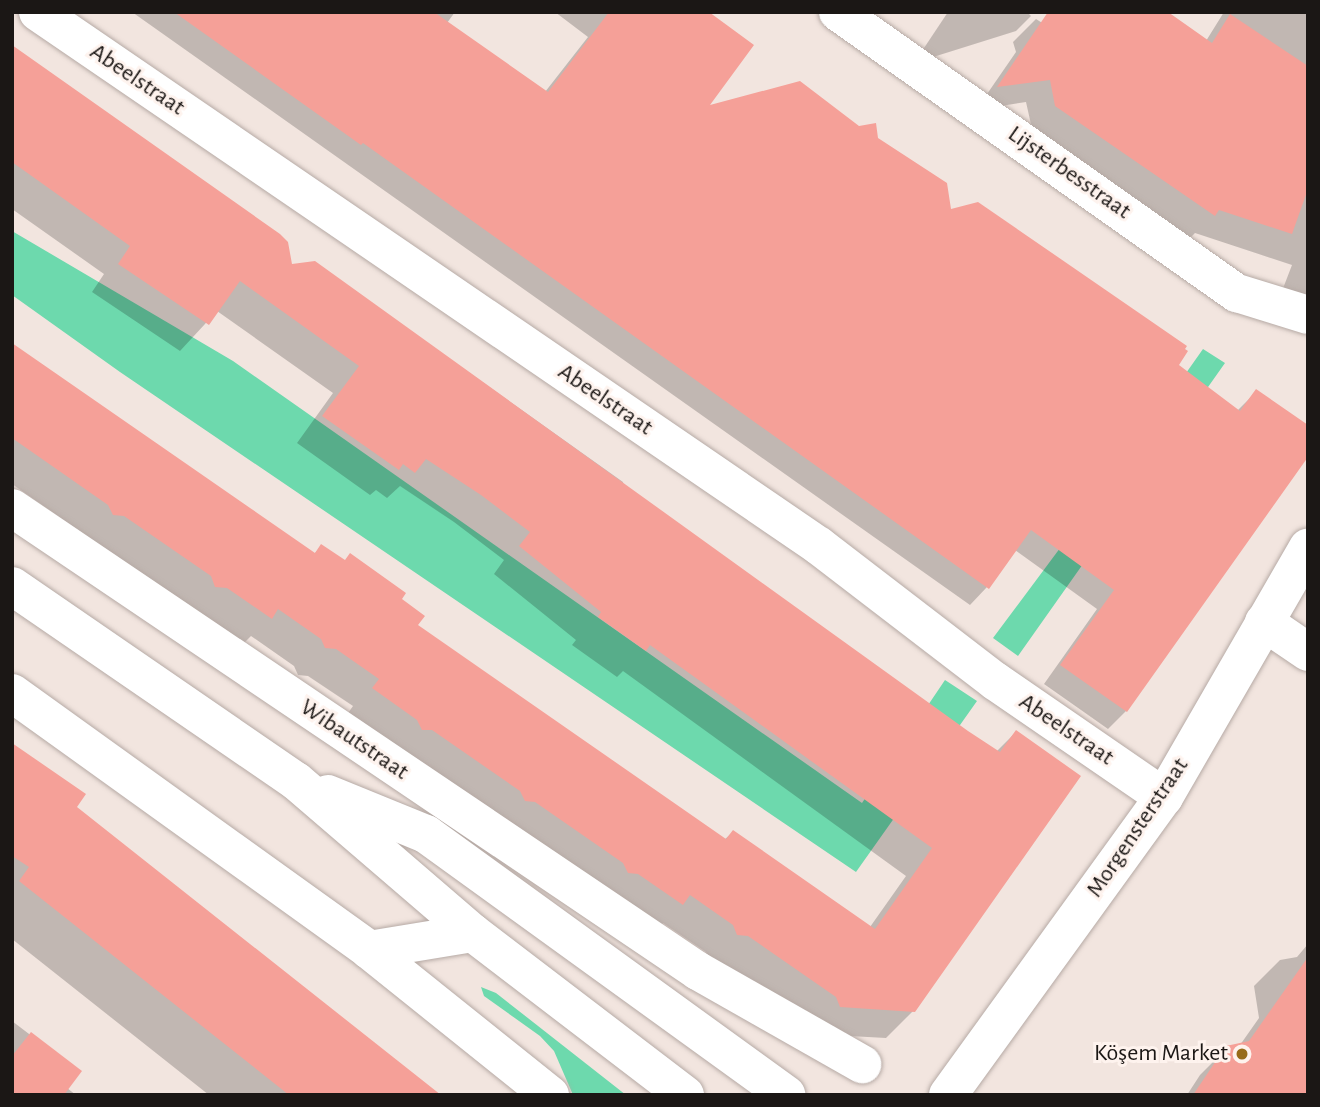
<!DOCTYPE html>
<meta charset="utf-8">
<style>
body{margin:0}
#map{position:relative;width:1320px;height:1107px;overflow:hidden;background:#f2e5df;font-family:"Alegreya Sans",sans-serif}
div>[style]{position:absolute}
.green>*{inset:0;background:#6dd9ad}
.shadow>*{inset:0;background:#0003}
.building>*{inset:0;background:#f5a098}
.roads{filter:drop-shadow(0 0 2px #b6aaa5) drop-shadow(0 0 2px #b6aaa5)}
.street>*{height:38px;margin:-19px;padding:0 19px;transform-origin:19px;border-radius:19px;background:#fff}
.secondary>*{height:38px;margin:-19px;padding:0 19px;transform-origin:19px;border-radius:19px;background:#fff}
.dots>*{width:19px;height:19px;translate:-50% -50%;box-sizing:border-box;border:4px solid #fef3ee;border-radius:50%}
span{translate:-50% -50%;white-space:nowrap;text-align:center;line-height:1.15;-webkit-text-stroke:6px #fef3ee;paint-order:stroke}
.street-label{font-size:24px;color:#1b1715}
.poi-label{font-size:24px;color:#1b1715}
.right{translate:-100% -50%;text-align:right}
.frame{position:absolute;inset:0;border:14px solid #1b1715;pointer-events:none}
</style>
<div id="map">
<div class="green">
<i style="clip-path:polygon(12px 231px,233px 361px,862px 803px,945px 680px,977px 701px,856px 872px,120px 372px,12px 295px)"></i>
<i style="clip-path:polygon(1203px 349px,1225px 363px,1018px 656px,993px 638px,1107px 485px)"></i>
<i style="clip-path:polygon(481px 987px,496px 993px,626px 1095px,573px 1095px,554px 1051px,540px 1036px,484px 996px)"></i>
</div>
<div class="shadow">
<i style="clip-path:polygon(132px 12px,455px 12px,447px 23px,545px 92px,588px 37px,555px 12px,706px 12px,706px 108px,877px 139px,950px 211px,1176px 366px,1237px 411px,1257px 391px,1126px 711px,1108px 729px,1044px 684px,1097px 609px,1015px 550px,987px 587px,970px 605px)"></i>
<i style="clip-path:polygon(948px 12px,1027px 12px,1031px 16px,1016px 31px,914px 63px)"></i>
<i style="clip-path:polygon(1224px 12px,1308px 12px,1308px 301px,1282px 291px,1292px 265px,1195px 233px,1190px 238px,1032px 129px,1026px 102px,976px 110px,1016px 52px,1013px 42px,1036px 19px,1058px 33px,1206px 41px)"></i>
<i style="clip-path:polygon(12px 46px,290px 266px,315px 263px,623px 482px,624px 488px,996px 752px,1016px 732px,913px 1011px,886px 1038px,813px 1034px,710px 961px,706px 952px,663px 923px,655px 931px,346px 716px,353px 706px,308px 676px,298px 675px,294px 666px,251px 636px,243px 644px,86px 541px,81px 532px,12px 484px,12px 345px,314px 554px,322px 546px,400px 600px,416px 625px,724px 840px,733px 832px,870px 927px,906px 876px,623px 671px,617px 677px,572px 645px,576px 640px,494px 574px,504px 560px,454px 522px,400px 486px,387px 498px,376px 490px,370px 495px,297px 443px,333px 393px,217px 311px,180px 351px,92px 292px,104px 274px,12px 209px)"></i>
<i style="clip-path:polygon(12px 744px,74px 807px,437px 1095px,209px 1095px,12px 939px)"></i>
<i style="clip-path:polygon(1308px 944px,1308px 1095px,1187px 1095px,1200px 1075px,1227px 1048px,1240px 1045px,1259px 1018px,1254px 986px,1280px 960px,1297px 957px)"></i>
<i style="clip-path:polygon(12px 1021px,79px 1072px,67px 1088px,76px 1095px,12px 1095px)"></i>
</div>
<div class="building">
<i style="clip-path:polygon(174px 12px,434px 12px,548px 92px,609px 12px,709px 12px,754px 45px,710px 105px,800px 81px,859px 126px,876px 123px,878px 138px,947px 183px,951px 209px,978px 202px,1187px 346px,1185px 349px,1188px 351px,1179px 365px,1240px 411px,1256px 389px,1308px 425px,1308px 457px,1127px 712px,1060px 665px,1114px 590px,1031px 530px,989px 589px,363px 143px,361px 145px)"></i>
<i style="clip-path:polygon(1048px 12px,1168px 12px,1212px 43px,1230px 14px,1308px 66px,1308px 189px,1292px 234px,1219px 210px,1215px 216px,1055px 106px,1050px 80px,997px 87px)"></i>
<i style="clip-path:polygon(12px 45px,280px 234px,288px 242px,292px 264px,315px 261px,968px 731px,1000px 752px,1016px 730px,1081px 776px,915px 1012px,840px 1007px,836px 997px,748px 936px,737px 935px,733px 925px,690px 895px,683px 905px,638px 874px,628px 873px,623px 863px,535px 802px,525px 801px,520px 791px,432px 730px,422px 730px,417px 720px,372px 688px,379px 679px,336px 649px,325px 648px,321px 639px,278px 609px,272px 619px,227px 588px,215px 587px,211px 576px,124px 516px,113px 515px,108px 505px,12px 438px,12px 343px,315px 553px,321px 544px,345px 560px,350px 553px,406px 593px,402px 599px,425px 616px,418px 625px,726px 839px,733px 830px,875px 929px,932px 848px,650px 645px,646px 651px,598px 617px,601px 612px,519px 546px,530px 532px,481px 495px,426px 459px,415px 473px,403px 464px,399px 470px,322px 416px,359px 366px,240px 281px,209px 325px,118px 264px,130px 246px,12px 162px)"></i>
<i style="clip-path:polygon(12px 743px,86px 794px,77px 807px,441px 1095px,289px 1095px,19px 881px,29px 867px,12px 856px)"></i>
<i style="clip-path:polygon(1308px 957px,1308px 1095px,1193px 1095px,1226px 1046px,1249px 1041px)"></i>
<i style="clip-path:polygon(31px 1032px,82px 1071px,64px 1095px,12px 1095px,12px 1056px)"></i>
</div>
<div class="roads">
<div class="street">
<i style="left:38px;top:12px;width:946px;rotate:34.36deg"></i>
<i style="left:819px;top:546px;width:222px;rotate:37.5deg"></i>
<i style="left:995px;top:681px;width:205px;rotate:34.5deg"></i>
<i style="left:838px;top:12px;width:488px;rotate:35.2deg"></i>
<i style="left:1237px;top:293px;width:74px;rotate:17.2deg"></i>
<i style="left:12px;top:508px;width:828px;rotate:34.02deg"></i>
<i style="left:698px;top:971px;width:189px;rotate:29.6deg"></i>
<i style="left:1264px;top:622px;width:53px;rotate:34.3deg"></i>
<i style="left:12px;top:693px;width:440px;rotate:35.7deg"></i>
<i style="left:369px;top:950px;width:232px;rotate:38.7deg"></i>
<i style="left:369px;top:950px;width:105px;rotate:-9.3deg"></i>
<i style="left:948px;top:1095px;width:368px;rotate:-54.1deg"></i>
<i style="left:1164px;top:797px;width:288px;rotate:-60deg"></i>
</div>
<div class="secondary">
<i style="left:12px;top:586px;width:345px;rotate:34.5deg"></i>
<i style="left:296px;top:781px;width:233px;rotate:40.7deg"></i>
<i style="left:473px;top:933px;width:267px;rotate:37.4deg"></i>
<i style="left:328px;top:794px;width:106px;rotate:22.2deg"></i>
<i style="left:426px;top:834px;width:445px;rotate:35.9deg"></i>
</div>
</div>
<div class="dots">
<i style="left:1242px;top:1054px;background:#986b19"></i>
</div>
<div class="street-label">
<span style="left:137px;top:80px;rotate:34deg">Abeelstraat</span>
<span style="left:1069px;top:173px;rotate:35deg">Lijsterbesstraat</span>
<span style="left:605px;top:400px;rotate:34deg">Abeelstraat</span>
<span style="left:1066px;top:730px;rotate:34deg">Abeelstraat</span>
<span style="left:354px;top:740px;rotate:34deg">Wibautstraat</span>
<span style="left:1138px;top:828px;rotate:-56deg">Morgensterstraat</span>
</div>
<div class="poi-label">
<span class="right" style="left:1228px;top:1054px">Köşem Market</span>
</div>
<div class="frame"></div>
</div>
